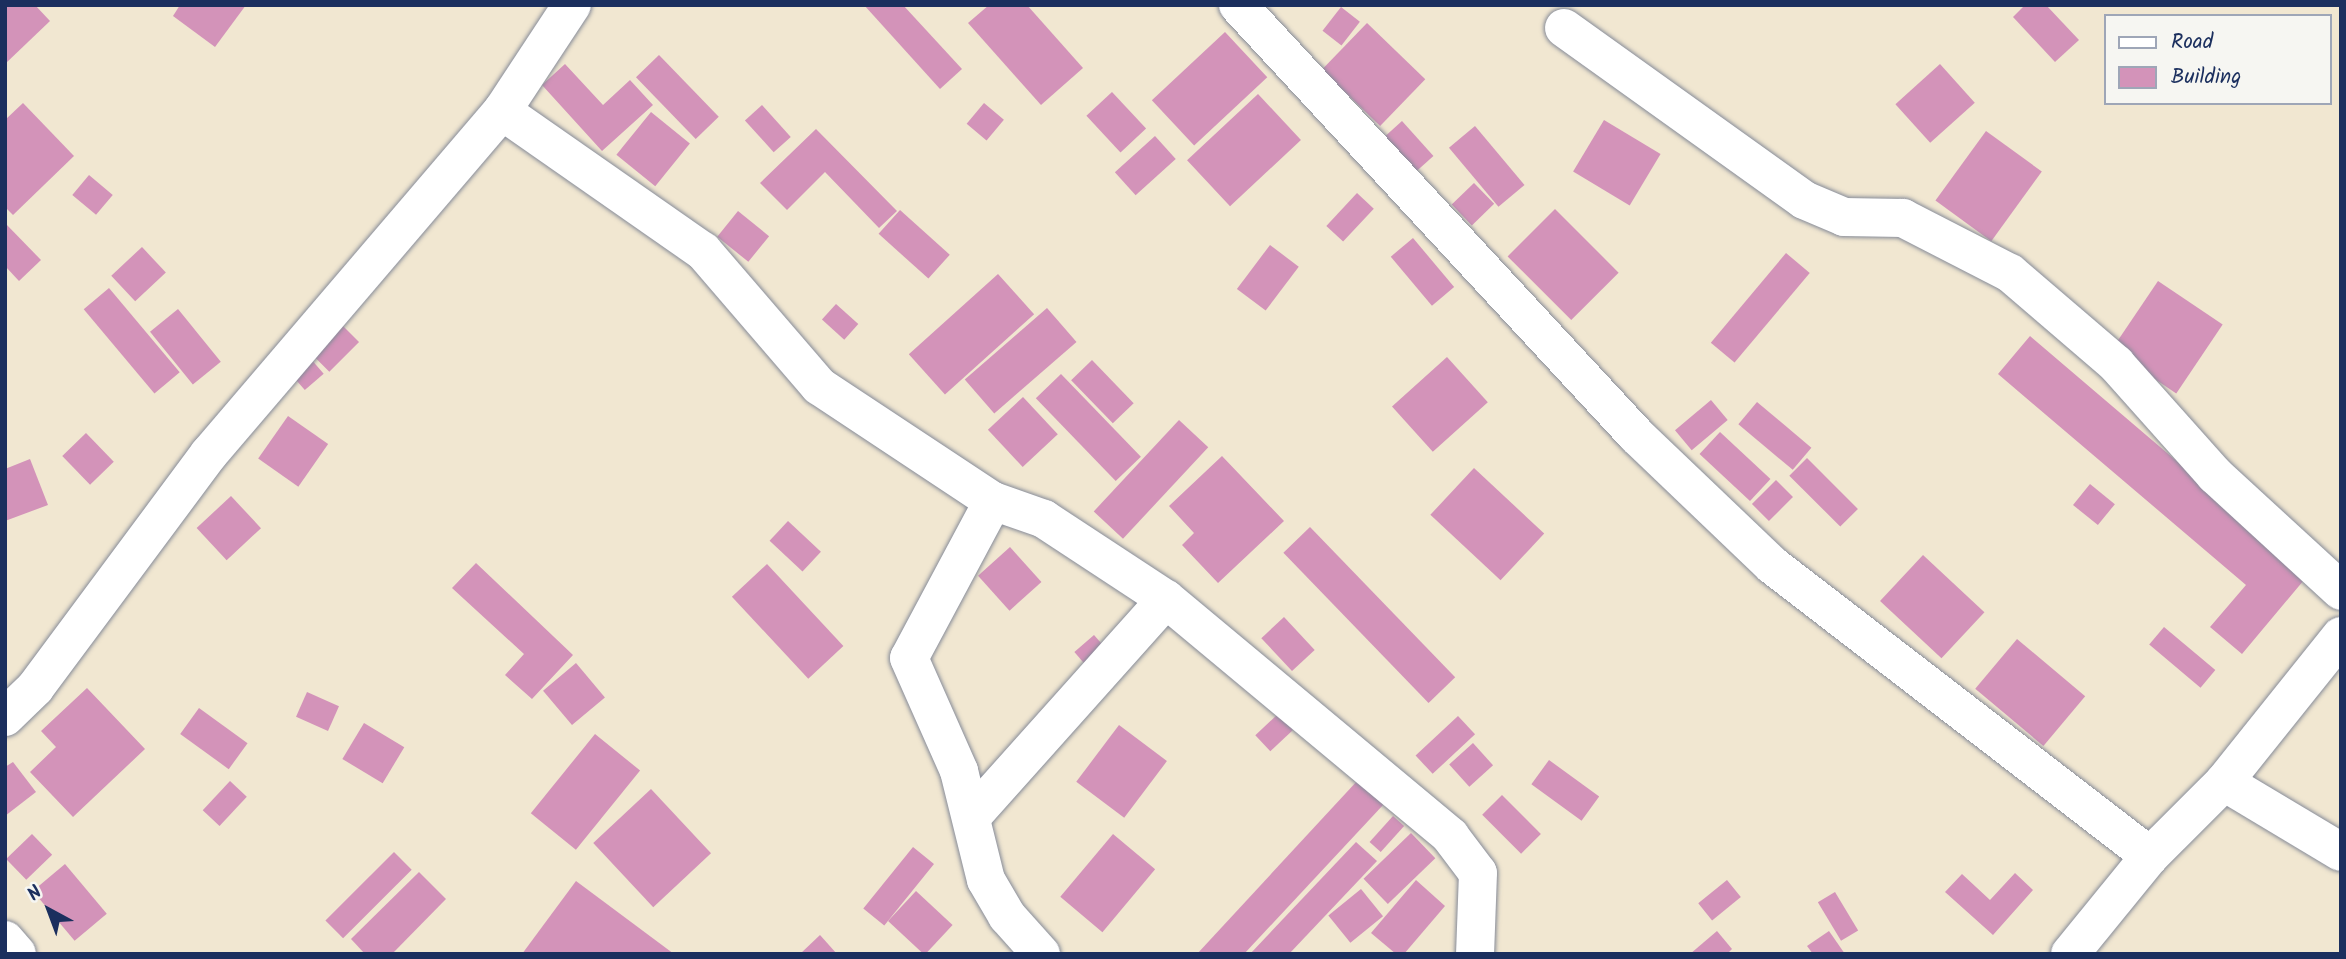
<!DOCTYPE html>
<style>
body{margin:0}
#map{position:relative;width:2346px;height:959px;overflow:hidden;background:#f1e7d1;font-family:Kalam,sans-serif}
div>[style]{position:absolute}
.building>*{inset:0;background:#d393b9;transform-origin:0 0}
.roads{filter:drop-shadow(0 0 2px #868b98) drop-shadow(0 0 2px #868b98)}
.minor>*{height:38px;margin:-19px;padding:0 19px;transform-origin:19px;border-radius:19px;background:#fff}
.major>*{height:38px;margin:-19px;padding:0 19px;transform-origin:19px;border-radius:19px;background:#fff}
span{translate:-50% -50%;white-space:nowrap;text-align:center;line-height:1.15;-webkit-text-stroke:5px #f6f6f2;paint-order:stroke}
.frame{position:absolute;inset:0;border:7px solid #1b2f5e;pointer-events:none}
.legend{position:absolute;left:2104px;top:14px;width:228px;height:91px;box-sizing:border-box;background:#f6f6f2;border:2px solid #9ea6b7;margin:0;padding:9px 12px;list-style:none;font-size:21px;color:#1b2f5e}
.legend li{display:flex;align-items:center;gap:14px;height:35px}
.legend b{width:35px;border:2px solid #9ea6b7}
.north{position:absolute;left:14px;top:875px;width:70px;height:70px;-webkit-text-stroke:5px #f6f6f2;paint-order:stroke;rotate:319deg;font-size:19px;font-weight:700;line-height:28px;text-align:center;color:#1b2f5e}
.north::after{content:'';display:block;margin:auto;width:24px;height:32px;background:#1b2f5e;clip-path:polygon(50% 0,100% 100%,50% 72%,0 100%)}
</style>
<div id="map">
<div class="building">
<i style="clip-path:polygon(5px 5px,35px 5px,50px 21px,5px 64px)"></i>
<i style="clip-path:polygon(180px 5px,246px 5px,215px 47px,173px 16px)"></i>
<i style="clip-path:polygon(864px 5px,903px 5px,962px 69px,940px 89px)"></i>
<i style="clip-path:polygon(989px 5px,1027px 5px,1083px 68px,1041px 105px,968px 23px)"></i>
<i style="clip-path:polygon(2025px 5px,2046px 5px,2079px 40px,2055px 62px,2013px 17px)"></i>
<i style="left:1341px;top:7px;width:24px;height:30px;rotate:38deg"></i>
<i style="left:1367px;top:23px;width:81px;height:65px;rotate:44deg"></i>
<i style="left:1225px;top:32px;width:62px;height:100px;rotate:47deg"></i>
<i style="left:659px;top:55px;width:86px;height:32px;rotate:46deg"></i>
<i style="clip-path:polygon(565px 64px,603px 105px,630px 80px,653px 105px,602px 151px,542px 85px)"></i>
<i style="left:1940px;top:64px;width:52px;height:60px;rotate:48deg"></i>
<i style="left:1112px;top:92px;width:50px;height:35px;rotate:47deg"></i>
<i style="left:1258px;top:94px;width:63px;height:97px;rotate:47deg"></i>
<i style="clip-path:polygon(23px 103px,74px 156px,13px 215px,5px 207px,5px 120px)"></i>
<i style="left:984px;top:103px;width:26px;height:27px;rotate:40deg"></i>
<i style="left:762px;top:105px;width:43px;height:23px;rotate:48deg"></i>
<i style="left:651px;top:112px;width:50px;height:55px;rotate:39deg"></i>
<i style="left:1604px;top:120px;width:66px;height:60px;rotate:31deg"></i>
<i style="left:1402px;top:121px;width:47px;height:29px;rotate:48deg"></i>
<i style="left:1475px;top:126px;width:77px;height:34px;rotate:50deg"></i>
<i style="clip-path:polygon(816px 129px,897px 211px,879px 228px,825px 172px,787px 210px,760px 183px)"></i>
<i style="left:1986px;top:131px;width:69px;height:86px;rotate:36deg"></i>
<i style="left:1155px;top:136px;width:31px;height:54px;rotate:48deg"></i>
<i style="left:89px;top:175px;width:31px;height:26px;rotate:40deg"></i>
<i style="left:1474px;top:183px;width:29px;height:31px;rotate:46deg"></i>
<i style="left:1357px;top:193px;width:23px;height:45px;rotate:43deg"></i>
<i style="left:1555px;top:209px;width:90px;height:67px;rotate:45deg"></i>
<i style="left:900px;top:210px;width:67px;height:32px;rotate:42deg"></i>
<i style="left:738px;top:211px;width:40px;height:33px;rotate:39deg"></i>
<i style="clip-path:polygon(5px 223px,41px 260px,19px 281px,5px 266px)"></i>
<i style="left:1413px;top:238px;width:64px;height:29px;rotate:50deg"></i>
<i style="left:1270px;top:245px;width:36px;height:55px;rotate:37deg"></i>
<i style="left:142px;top:247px;width:35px;height:42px;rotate:47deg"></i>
<i style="left:1786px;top:253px;width:31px;height:117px;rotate:40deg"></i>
<i style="left:998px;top:274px;width:54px;height:120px;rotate:48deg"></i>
<i style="left:2158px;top:281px;width:78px;height:83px;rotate:34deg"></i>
<i style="left:109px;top:288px;width:110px;height:33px;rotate:50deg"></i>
<i style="left:836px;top:304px;width:30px;height:21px;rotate:42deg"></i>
<i style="left:1047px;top:308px;width:45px;height:109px;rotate:49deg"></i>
<i style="left:178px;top:309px;width:68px;height:36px;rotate:51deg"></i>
<i style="left:335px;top:318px;width:34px;height:42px;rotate:45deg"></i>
<i style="clip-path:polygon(2030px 336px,2309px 574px,2242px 654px,2210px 627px,2246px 585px,1998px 374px)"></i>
<i style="left:304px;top:351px;width:30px;height:25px;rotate:49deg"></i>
<i style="left:1447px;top:357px;width:61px;height:74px;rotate:48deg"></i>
<i style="left:1092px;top:360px;width:60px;height:29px;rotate:46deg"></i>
<i style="left:1061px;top:374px;width:115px;height:35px;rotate:46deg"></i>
<i style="left:1023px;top:397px;width:51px;height:48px;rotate:47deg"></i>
<i style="left:1711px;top:400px;width:26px;height:47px;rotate:50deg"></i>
<i style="left:1757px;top:402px;width:71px;height:29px;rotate:40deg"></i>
<i style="left:288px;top:416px;width:49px;height:52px;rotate:35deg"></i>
<i style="left:1179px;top:420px;width:40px;height:125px;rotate:43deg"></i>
<i style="left:1720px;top:432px;width:69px;height:30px;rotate:43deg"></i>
<i style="left:86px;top:433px;width:40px;height:33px;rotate:46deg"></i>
<i style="clip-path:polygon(1222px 456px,1284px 521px,1218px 583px,1182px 545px,1194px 533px,1169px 506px)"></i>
<i style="left:1807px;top:458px;width:72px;height:25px;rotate:45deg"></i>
<i style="clip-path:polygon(30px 459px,48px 505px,5px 521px,5px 469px)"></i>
<i style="left:1474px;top:468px;width:96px;height:64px;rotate:43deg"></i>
<i style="left:1776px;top:480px;width:24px;height:34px;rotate:45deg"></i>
<i style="left:2090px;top:484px;width:32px;height:27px;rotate:39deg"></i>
<i style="left:231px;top:496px;width:44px;height:47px;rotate:47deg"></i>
<i style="left:788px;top:521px;width:45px;height:27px;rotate:43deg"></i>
<i style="left:1310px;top:527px;width:209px;height:37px;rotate:46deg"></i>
<i style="left:1010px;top:547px;width:47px;height:43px;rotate:48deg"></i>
<i style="left:1923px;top:555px;width:84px;height:63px;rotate:43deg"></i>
<i style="clip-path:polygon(476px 563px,573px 655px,532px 699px,505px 675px,524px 654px,452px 588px)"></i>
<i style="left:767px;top:564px;width:112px;height:48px;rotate:47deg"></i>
<i style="left:1284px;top:617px;width:45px;height:31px;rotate:47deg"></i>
<i style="left:2164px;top:627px;width:67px;height:23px;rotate:40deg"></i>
<i style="left:1094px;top:635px;width:20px;height:26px;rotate:49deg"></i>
<i style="left:2017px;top:639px;width:89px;height:65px;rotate:40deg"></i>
<i style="left:576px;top:663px;width:45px;height:43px;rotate:50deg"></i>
<i style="clip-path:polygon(87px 688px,145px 749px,73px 817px,30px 772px,56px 747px,41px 731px)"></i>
<i style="left:307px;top:692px;width:35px;height:27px;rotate:24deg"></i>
<i style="left:199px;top:708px;width:60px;height:32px;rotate:36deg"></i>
<i style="left:1278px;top:714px;width:22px;height:31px;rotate:47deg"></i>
<i style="left:1458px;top:716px;width:25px;height:58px;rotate:47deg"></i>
<i style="left:364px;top:723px;width:47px;height:42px;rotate:31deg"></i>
<i style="left:1119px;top:725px;width:60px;height:71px;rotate:37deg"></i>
<i style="left:595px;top:734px;width:58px;height:102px;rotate:39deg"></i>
<i style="left:1473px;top:743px;width:30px;height:32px;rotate:48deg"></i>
<i style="left:1549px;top:760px;width:62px;height:30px;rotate:36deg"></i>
<i style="clip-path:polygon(13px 762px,36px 792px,5px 816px,5px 767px)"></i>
<i style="clip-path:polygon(1358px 780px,1384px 804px,1244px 954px,1197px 954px)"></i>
<i style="left:230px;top:781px;width:23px;height:40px;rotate:43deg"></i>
<i style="left:651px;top:789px;width:88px;height:79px;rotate:47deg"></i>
<i style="left:1502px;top:795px;width:55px;height:28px;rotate:45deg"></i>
<i style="left:1393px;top:816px;width:15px;height:35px;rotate:42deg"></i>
<i style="left:1411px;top:833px;width:35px;height:66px;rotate:46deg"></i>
<i style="left:32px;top:834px;width:29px;height:36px;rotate:46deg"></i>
<i style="left:1113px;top:834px;width:55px;height:82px;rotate:40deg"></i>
<i style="clip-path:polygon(1356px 842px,1377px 861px,1289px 954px,1250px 954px)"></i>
<i style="left:913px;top:847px;width:27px;height:79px;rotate:39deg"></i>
<i style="left:394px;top:852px;width:25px;height:97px;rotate:45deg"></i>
<i style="left:65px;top:864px;width:65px;height:42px;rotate:50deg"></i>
<i style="clip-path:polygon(419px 872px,446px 899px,392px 954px,365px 954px,351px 939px)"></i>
<i style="clip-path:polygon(2015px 873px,2033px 890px,1993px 935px,1945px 892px,1962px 874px,1990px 900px)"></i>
<i style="clip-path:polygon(1416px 880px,1445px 906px,1404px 954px,1396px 954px,1371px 933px)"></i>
<i style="left:1727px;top:880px;width:22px;height:37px;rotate:51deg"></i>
<i style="clip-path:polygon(576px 881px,674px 954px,522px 954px)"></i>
<i style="left:1361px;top:889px;width:35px;height:42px;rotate:51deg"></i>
<i style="left:916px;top:891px;width:50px;height:41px;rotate:43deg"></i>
<i style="left:1835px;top:892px;width:45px;height:20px;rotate:59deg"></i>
<i style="clip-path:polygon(1717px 931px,1732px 949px,1727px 954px,1690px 954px)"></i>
<i style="clip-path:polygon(1829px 931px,1845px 954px,1813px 954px,1807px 946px)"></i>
<i style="clip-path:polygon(820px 935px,837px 954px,800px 954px)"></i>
</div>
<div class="roads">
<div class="minor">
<i style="left:1238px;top:5px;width:587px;rotate:47.21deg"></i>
<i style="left:1637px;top:436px;width:187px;rotate:43.7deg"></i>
<i style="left:1772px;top:565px;width:477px;rotate:37.6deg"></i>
<i style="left:1564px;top:28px;width:295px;rotate:35.6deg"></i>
<i style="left:1804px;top:200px;width:43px;rotate:23deg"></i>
<i style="left:1844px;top:217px;width:59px;rotate:1deg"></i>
<i style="left:1903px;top:218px;width:120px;rotate:27.2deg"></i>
<i style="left:2010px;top:273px;width:140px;rotate:40.6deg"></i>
<i style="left:2116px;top:364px;width:149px;rotate:48.3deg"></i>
<i style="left:2215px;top:475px;width:171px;rotate:42.6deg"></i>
<i style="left:502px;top:111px;width:245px;rotate:34.9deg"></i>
<i style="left:703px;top:251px;width:178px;rotate:49.3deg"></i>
<i style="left:819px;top:386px;width:209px;rotate:33.5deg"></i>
<i style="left:993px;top:501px;width:54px;rotate:19.4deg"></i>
<i style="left:1044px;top:519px;width:146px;rotate:33.3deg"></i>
<i style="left:1166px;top:599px;width:370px;rotate:39.8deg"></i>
<i style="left:1450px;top:836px;width:46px;rotate:52.9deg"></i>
<i style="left:1478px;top:873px;width:81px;rotate:92.1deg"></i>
<i style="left:993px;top:501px;width:178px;rotate:118.1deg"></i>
<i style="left:909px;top:658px;width:124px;rotate:66.1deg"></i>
<i style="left:959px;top:771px;width:112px;rotate:76.1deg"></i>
<i style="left:986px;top:880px;width:42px;rotate:59.7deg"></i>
<i style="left:1007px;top:916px;width:51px;rotate:48.2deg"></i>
<i style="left:5px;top:717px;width:42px;rotate:-44deg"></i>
<i style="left:35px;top:688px;width:292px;rotate:-53.4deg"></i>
<i style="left:209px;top:454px;width:451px;rotate:-49.5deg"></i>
<i style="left:502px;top:111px;width:127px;rotate:-56.6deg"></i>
<i style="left:2224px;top:782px;width:136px;rotate:30.9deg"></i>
<i style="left:974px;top:814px;width:288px;rotate:-48.2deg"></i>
<i style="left:5px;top:940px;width:18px;rotate:49deg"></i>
</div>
<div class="major">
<i style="left:2070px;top:954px;width:127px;rotate:-50.8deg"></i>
<i style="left:2150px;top:856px;width:105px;rotate:-45deg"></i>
<i style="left:2224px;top:782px;width:187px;rotate:-51.3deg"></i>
</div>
</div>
<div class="frame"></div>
<ul class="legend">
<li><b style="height:9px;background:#fff"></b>Road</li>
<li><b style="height:19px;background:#d393b9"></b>Building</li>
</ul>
<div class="north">N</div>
</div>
